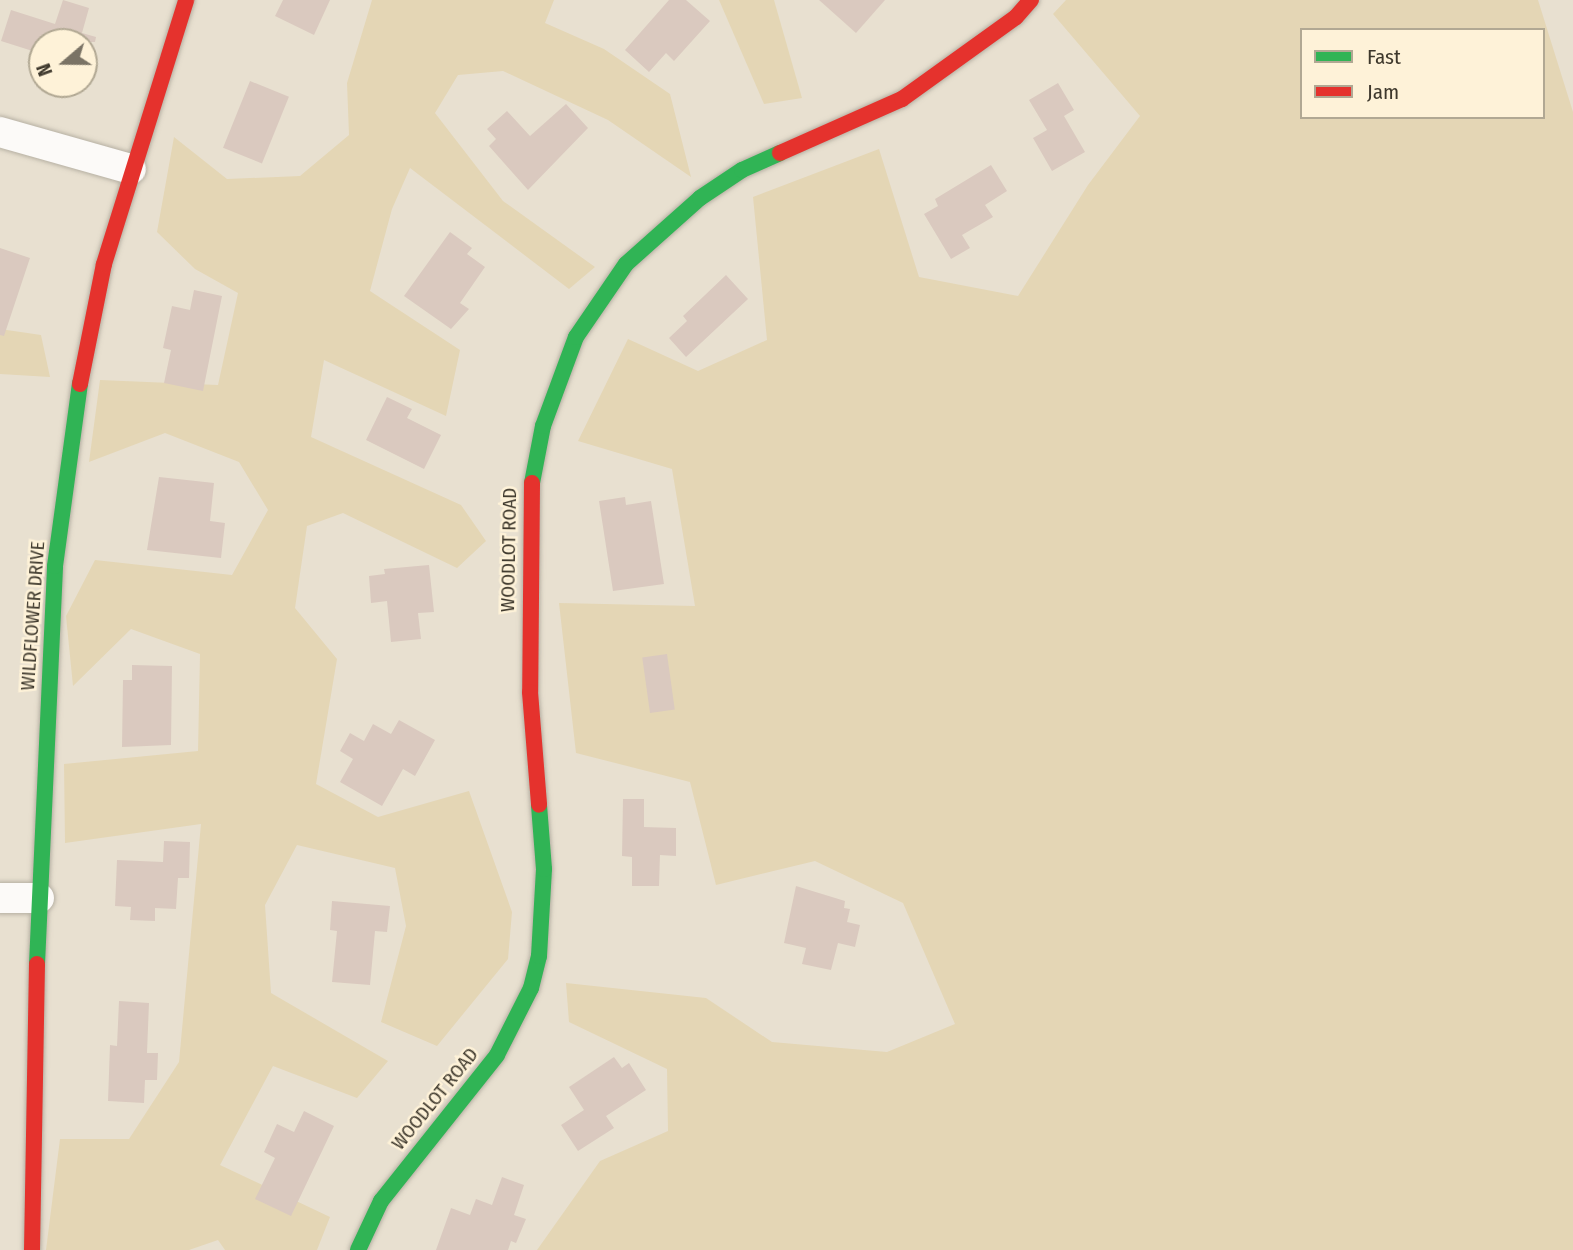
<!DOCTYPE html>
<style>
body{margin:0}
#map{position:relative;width:1573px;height:1250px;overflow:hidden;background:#e8e0d0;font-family:"Fira Sans Condensed",sans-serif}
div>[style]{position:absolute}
.green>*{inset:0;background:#e4d6b5}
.building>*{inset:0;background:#dac9bf;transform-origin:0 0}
.roads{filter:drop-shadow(0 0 2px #b6b0a3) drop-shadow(0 0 2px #b6b0a3)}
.street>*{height:30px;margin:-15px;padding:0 15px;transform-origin:15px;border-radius:15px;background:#fcfaf8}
.fast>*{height:16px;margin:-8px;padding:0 8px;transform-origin:8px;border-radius:8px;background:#30b455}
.jam>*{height:16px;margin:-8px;padding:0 8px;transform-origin:8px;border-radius:8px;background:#e5322d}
span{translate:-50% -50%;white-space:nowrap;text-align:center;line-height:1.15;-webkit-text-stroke:5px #fef2d8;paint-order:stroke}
.street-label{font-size:19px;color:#3e382c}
.legend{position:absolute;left:1300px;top:28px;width:245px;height:91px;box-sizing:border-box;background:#fef2d8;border:2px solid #b1a893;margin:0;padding:9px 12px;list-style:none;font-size:21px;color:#3e382c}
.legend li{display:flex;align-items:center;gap:14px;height:35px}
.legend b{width:35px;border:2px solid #b1a893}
.north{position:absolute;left:28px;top:28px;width:70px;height:70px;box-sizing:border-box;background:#fef2d8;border:2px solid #b1a893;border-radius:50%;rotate:250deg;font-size:19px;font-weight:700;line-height:28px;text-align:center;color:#3e382c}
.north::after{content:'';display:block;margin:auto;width:24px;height:32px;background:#7a7365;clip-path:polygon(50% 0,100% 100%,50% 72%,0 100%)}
</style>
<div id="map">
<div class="green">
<i style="clip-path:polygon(372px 0,554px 0,545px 23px,604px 49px,670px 94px,691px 177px,608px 120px,503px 71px,458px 75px,435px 113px,503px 201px,595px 267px,569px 289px,410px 168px,392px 209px,370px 291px,460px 350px,446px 416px,324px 360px,311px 437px,461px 505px,486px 541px,457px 568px,343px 513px,307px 526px,295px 608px,337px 659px,316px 784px,378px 817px,469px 791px,512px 912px,508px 959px,437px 1046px,381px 1022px,406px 926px,395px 868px,297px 845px,265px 905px,271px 993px,388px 1061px,357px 1098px,273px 1066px,220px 1165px,330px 1217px,317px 1250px,225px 1250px,218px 1240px,189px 1250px,46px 1250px,60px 1139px,129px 1139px,179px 1062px,201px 824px,65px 843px,64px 764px,198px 751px,200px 654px,131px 629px,73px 686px,66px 616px,95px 560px,232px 575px,268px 510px,239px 462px,165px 433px,89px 462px,100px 380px,218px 385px,238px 293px,195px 269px,157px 232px,174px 137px,227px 179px,300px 176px,349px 135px,347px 83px)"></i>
<i style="clip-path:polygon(719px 0,774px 0,802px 98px,764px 104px)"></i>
<i style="clip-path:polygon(evenodd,1066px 0,1538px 0,1573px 112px,1573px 1250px,537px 1250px,600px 1161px,668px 1131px,667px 1069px,569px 1022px,566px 983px,706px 998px,772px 1042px,887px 1052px,955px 1024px,903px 903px,815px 861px,716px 885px,690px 782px,576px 753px,559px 603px,695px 606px,672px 469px,578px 441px,628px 339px,698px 371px,767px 340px,753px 197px,879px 149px,919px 277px,1018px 296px,1088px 185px,1140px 116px,1053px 14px,1066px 0,1302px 30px,1543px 30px,1543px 117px,1302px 117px,1302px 30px)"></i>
<i style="clip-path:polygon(0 329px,41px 335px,50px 377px,0 374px)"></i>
</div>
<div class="building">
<i style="clip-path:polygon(63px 0,89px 8px,82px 33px,96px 37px,95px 42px,42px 42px,42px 54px,1px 41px,11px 10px,55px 24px)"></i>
<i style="clip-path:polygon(283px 0,330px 0,314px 35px,275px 16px)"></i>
<i style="clip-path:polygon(669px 0,686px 0,710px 21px,674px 61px,666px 53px,649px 72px,625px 50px)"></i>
<i style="clip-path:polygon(819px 0,885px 0,856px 33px)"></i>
<i style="left:250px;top:81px;width:42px;height:72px;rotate:22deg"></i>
<i style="clip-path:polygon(1058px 83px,1074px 110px,1064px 116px,1085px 152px,1052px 171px,1033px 138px,1047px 130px,1029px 100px)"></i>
<i style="clip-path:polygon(566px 104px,588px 128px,528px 190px,489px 146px,496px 139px,487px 129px,507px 111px,530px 136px)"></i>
<i style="clip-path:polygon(991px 165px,1007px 191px,985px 205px,993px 217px,962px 235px,970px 248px,951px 259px,924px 214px,938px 206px,935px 199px)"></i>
<i style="clip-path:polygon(450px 232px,472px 248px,467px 254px,485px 267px,460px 303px,469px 309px,451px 329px,404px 296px)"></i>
<i style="clip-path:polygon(0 248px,30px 258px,4px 336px,0 335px)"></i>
<i style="clip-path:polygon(726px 275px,748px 299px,686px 357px,669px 338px,687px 321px,683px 316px)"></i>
<i style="clip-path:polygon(194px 290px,222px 296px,203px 391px,164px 383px,171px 350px,163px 348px,172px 306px,190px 310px)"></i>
<i style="clip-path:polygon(387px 397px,412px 409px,407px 418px,441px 435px,424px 469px,366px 440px)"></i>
<i style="clip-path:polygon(159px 477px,214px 483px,210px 521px,225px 523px,221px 558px,147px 550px)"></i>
<i style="clip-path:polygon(625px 497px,626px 505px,651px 501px,664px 584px,613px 591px,599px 501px)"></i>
<i style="clip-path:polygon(429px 565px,434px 612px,418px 613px,421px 639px,391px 642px,387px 601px,371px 603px,369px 576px,385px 574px,384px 569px)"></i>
<i style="left:667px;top:654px;width:56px;height:25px;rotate:82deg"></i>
<i style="clip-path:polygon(132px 665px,172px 666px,171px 745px,122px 747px,123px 680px,132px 680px)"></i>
<i style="clip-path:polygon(399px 720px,435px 740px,415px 776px,403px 769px,382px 806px,340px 782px,353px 759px,340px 751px,350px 733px,364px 741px,373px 724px,391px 734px)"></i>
<i style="clip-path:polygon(623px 799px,644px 799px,644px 827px,676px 828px,676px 856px,660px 855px,659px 886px,632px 886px,632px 857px,622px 856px)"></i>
<i style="clip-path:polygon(164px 841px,190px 842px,189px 878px,178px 878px,176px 909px,155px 908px,155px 921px,130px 920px,131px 907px,115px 906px,117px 860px,163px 862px)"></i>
<i style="clip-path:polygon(796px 886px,845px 901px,844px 908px,850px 909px,847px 922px,860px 925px,855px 947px,838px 943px,831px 970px,802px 964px,806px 948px,784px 943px)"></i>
<i style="clip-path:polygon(332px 901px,390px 906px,387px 932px,375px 931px,370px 985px,332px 982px,337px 931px,330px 930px)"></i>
<i style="clip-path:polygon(119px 1001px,149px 1003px,147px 1053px,158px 1053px,157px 1080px,145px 1080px,144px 1103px,108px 1101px,110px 1045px,117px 1046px)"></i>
<i style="clip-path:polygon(614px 1057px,622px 1068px,629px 1063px,646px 1090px,606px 1116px,614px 1128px,578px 1151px,561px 1125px,584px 1110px,569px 1087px)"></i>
<i style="clip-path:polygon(304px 1111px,334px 1126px,291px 1216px,255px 1199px,275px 1158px,264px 1152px,277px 1124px,294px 1132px)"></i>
<i style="clip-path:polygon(502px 1177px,524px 1185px,514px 1215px,526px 1219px,516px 1243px,511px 1241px,508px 1250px,436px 1250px,451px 1208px,470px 1215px,476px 1199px,492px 1205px)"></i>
</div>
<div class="roads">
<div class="street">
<i style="left:0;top:132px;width:136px;rotate:15.8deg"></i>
<i style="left:0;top:898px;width:39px"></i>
</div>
<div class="fast">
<i style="left:532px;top:483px;width:58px;rotate:-79.1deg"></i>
<i style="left:543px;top:426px;width:95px;rotate:-69.7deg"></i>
<i style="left:576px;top:337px;width:88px;rotate:-55.6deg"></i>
<i style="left:626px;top:264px;width:99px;rotate:-41.7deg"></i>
<i style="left:700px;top:198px;width:50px;rotate:-33.7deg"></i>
<i style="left:742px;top:170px;width:42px;rotate:-24.1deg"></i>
<i style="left:37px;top:964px;width:398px;rotate:-87.4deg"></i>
<i style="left:55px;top:566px;width:184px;rotate:-82.2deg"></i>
<i style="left:358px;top:1250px;width:54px;rotate:-64.9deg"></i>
<i style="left:381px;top:1201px;width:186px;rotate:-51.5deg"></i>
<i style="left:497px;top:1055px;width:75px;rotate:-63.1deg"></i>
<i style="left:531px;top:988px;width:33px;rotate:-76deg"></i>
<i style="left:539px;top:956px;width:87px;rotate:-86.7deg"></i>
<i style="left:544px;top:869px;width:64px;rotate:-94.5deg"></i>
</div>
<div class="jam">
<i style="left:780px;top:153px;width:133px;rotate:-23.9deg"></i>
<i style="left:902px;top:99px;width:140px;rotate:-35.7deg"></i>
<i style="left:1016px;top:17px;width:23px;rotate:-49deg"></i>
<i style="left:80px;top:384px;width:122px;rotate:-78.7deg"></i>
<i style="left:104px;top:264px;width:276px;rotate:-72.7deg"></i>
<i style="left:532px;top:483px;width:209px;rotate:90.5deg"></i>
<i style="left:530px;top:692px;width:113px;rotate:85.4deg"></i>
<i style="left:32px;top:1250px;width:286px;rotate:-89deg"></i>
</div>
</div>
<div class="street-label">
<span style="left:509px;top:550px;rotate:-89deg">WOODLOT ROAD</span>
<span style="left:33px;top:616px;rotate:-86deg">WILDFLOWER DRIVE</span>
<span style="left:435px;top:1099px;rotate:-51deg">WOODLOT ROAD</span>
</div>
<ul class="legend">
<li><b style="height:9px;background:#30b455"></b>Fast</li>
<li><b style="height:9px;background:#e5322d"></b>Jam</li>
</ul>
<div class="north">N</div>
</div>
